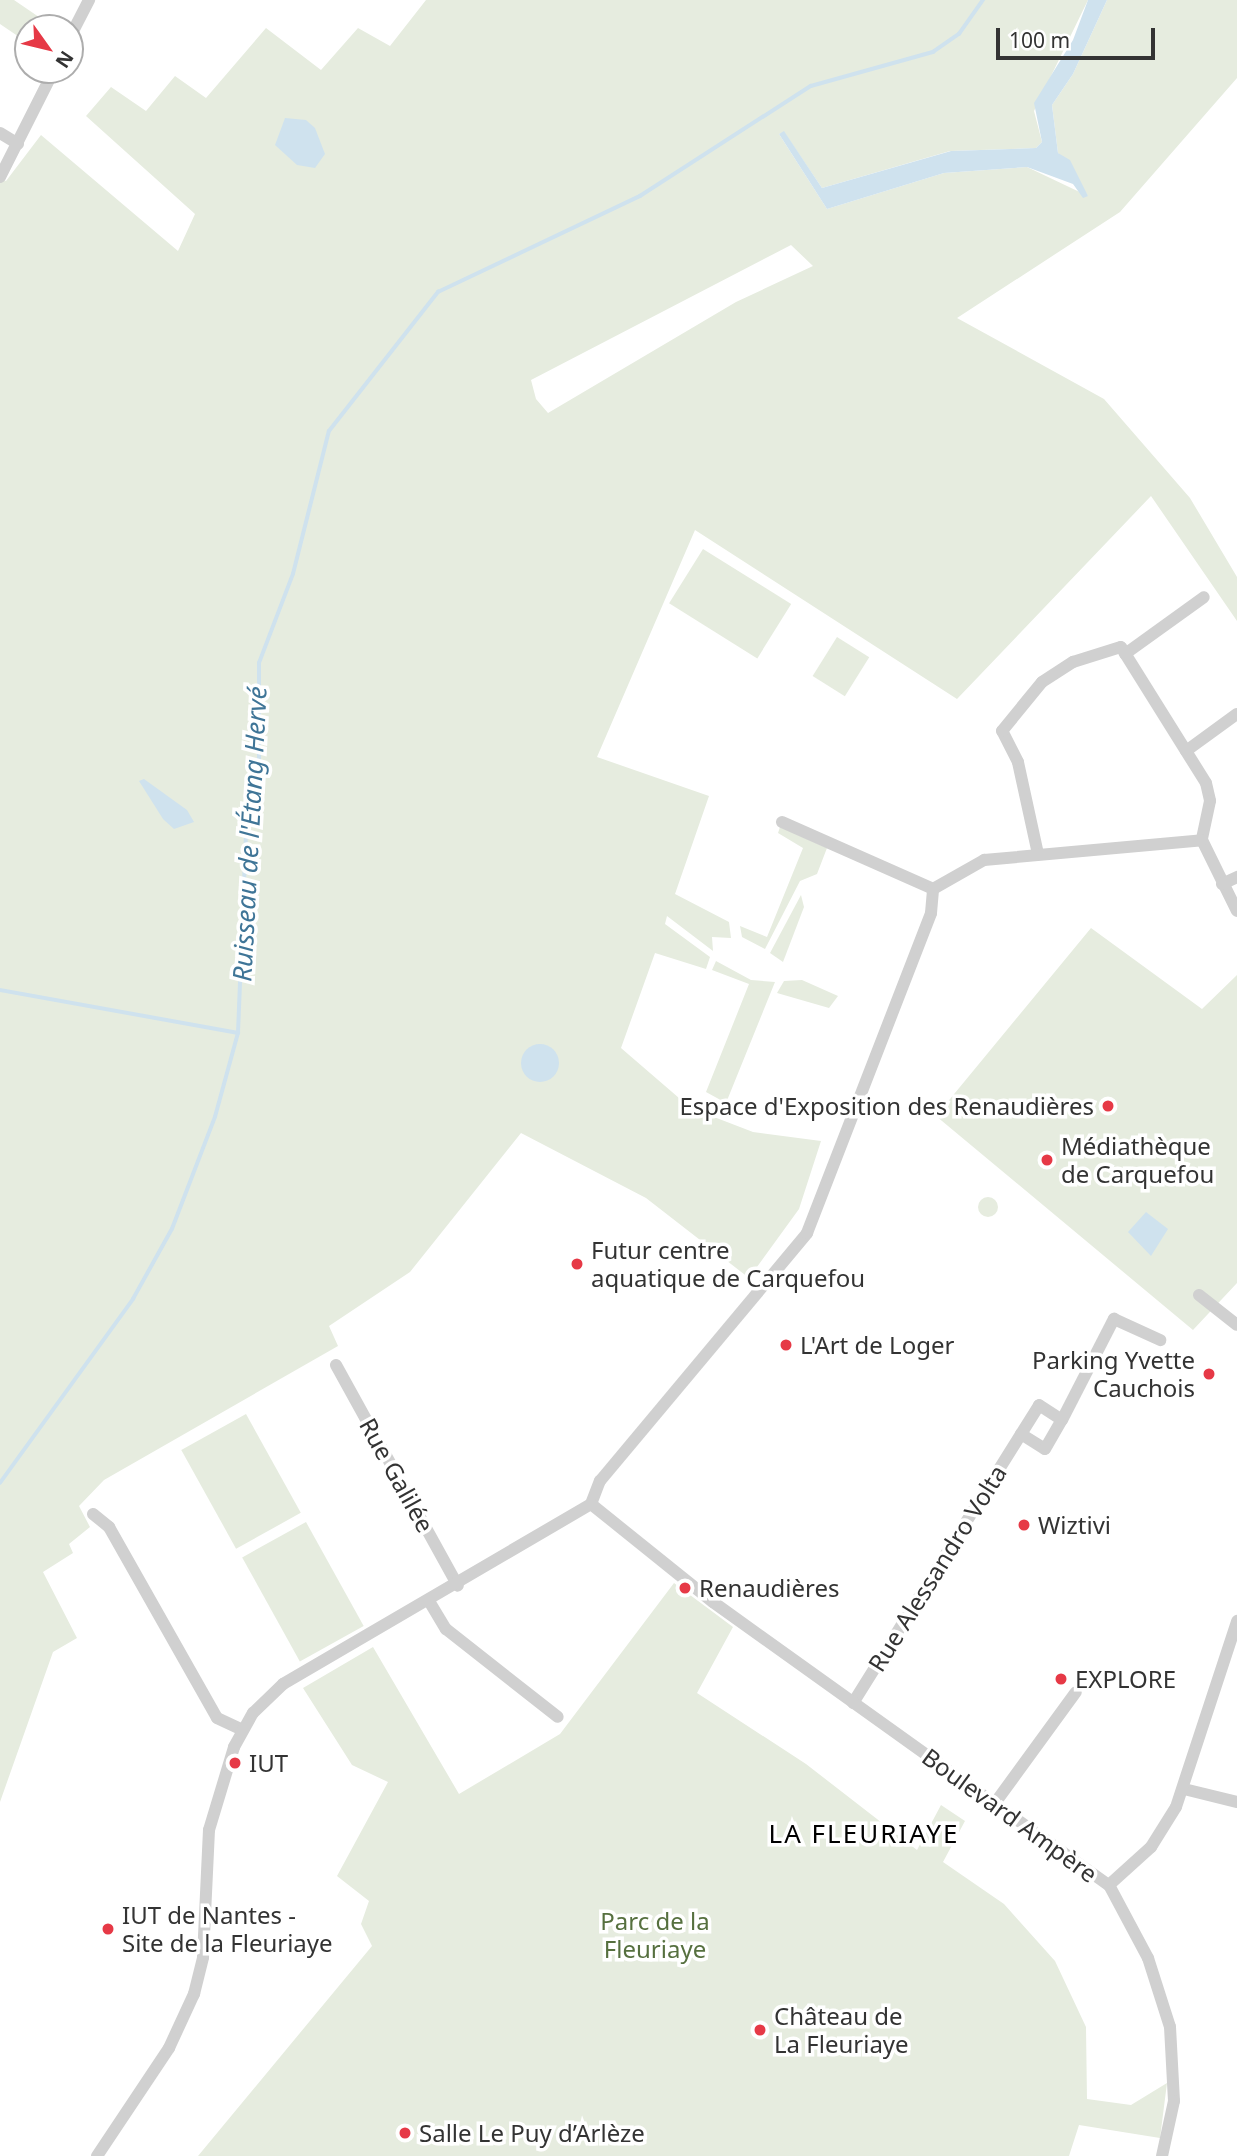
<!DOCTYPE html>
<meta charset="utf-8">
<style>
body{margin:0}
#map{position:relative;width:1237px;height:2156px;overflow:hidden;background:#fff;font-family:"Noto Sans",sans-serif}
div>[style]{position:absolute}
.green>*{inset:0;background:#e6ecdf;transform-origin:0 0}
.round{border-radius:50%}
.water>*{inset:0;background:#cfe2ee}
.stream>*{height:3.5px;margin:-1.75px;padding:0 1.75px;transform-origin:1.75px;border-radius:1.75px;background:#cfe2ee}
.minor>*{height:12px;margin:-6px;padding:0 6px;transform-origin:6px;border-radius:6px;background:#d0d0d0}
.dots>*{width:19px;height:19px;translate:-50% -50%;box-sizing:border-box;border:4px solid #fff;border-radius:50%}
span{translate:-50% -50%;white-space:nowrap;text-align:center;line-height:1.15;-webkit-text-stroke:7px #fff;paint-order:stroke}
.poi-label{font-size:24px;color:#333}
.right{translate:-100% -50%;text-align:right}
.left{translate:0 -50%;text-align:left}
.street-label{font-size:24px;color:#333}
.park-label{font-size:24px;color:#56703f}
.water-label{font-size:26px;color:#3f7597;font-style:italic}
.neighbourhood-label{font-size:26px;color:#000;letter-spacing:2px}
.north{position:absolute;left:14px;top:14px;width:70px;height:70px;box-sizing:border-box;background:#fff;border:2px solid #adadad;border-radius:50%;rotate:124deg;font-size:19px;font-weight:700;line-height:28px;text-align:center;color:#333}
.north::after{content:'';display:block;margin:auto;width:24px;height:32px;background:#e63946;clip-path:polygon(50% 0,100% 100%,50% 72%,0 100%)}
.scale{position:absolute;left:996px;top:28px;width:159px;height:32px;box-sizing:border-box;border:4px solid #333;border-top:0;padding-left:9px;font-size:21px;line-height:24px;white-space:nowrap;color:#333;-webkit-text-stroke:5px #fff;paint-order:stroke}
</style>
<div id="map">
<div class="green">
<i style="clip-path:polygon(0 0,14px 0,55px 28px,28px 28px,28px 43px,0 24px)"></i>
<i style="clip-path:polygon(evenodd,426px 0,1088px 0,1034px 111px,1042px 142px,1036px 148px,950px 151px,822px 188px,784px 132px,779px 134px,827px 209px,944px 173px,1027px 167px,1088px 196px,1058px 153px,1052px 105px,1073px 74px,1107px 0,1237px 0,1237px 78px,1120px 212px,957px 318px,1104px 399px,1190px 498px,1237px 577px,1237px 621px,1151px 496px,957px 699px,695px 530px,597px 757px,709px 796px,675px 894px,729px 922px,731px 938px,712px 937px,713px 951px,667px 916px,665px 924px,710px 957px,706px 969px,655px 953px,621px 1048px,679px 1098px,714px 1117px,753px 1132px,821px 1141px,799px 1209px,749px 1278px,646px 1198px,521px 1133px,410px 1272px,329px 1326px,338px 1346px,104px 1480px,79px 1506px,90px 1527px,69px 1544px,73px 1553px,43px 1572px,77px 1638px,53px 1652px,0 1802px,0 178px,6px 181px,41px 135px,178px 251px,195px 214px,86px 116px,111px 87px,146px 111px,175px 76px,206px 98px,266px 28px,321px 70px,358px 28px,390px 46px,426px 0,791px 245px,813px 266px,736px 302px,548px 413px,536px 399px,531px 380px,791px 245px)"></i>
<i style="left:703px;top:549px;width:104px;height:64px;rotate:32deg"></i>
<i style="left:837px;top:637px;width:38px;height:46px;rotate:32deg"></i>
<i style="clip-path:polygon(780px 827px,827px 848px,817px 874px,800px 881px,765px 949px,742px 937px,740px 926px,767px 937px,803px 848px,778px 833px)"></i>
<i style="clip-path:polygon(801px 895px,804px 907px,783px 962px,770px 953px)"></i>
<i style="clip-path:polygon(1091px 928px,1202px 1009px,1237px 975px,1237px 1283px,1193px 1330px,936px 1116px)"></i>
<i style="clip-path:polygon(716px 961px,751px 980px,775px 982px,726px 1103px,706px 1092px,749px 984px,712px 970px)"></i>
<i style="clip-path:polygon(802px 980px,838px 996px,829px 1008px,777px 993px,784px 981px)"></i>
<i class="round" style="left:978px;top:1197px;width:20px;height:20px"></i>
<i style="left:246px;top:1414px;width:113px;height:74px;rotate:61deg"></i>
<i style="left:306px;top:1522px;width:119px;height:73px;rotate:61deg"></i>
<i style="clip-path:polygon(674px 1583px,733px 1627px,697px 1693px,806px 1764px,917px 1850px,941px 1805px,965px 1821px,943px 1862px,1004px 1904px,1055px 1961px,1086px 2027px,1087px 2099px,1131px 2105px,1167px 2083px,1160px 2138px,1079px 2125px,1069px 2156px,198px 2156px,372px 1946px,361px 1924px,369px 1901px,337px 1876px,388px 1782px,352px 1765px,303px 1688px,373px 1647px,459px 1794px,560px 1734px)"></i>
</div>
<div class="water">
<i style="clip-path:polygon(1088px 0,1107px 0,1073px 74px,1052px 105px,1058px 153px,1070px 160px,1088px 196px,1083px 198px,1073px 184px,1027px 167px,944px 173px,827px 209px,779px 134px,784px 131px,822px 188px,951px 151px,1036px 148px,1042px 142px,1034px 103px,1073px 40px)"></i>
<i style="clip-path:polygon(285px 118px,306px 120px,315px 128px,325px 154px,315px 168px,297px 165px,275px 145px)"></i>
<i style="clip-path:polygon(144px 779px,187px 810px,194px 822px,174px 829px,163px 819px,139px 781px)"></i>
<i class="round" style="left:521px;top:1044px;width:38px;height:38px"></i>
<i style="clip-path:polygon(1146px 1212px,1168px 1229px,1151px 1256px,1128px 1232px)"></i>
</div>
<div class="stream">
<i style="left:0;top:990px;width:242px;rotate:10.2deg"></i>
<i style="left:0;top:1483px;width:227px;rotate:-54.1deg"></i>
<i style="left:133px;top:1299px;width:80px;rotate:-60.9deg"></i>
<i style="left:172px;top:1229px;width:120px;rotate:-69deg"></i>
<i style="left:215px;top:1117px;width:87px;rotate:-74.7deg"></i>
<i style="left:238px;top:1033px;width:223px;rotate:-87.7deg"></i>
<i style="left:247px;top:810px;width:50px;rotate:-76.2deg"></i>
<i style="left:259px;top:761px;width:98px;rotate:-90deg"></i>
<i style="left:259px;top:663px;width:95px;rotate:-69.1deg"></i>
<i style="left:293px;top:574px;width:147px;rotate:-75.9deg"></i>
<i style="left:329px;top:431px;width:177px;rotate:-51.9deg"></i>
<i style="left:438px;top:292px;width:224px;rotate:-25.4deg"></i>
<i style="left:640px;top:196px;width:203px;rotate:-32.8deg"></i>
<i style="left:811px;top:86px;width:127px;rotate:-15.6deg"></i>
<i style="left:933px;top:52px;width:32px;rotate:-35deg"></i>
<i style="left:959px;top:34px;width:42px;rotate:-54.8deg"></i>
</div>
<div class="minor">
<i style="left:70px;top:37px;width:42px;rotate:-62.8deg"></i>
<i style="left:0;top:133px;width:21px;rotate:31deg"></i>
<i style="left:0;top:177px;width:120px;rotate:-63.2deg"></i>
<i style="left:1125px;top:654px;width:97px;rotate:-35.8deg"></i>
<i style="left:1186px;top:751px;width:63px;rotate:-36deg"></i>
<i style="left:782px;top:822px;width:165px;rotate:23.9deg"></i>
<i style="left:1202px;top:840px;width:79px;rotate:63.8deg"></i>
<i style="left:1038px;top:854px;width:94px;rotate:-102.3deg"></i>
<i style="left:1018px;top:762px;width:35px;rotate:-117deg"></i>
<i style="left:1002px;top:731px;width:63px;rotate:-50.8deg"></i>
<i style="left:1042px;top:682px;width:37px;rotate:-33deg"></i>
<i style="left:1073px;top:662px;width:50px;rotate:-17.4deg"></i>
<i style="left:1121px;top:647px;width:160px;rotate:58deg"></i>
<i style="left:1206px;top:783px;width:18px;rotate:77deg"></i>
<i style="left:1210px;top:801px;width:40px;rotate:102deg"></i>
<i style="left:1222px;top:884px;width:17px;rotate:-25deg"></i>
<i style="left:933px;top:889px;width:59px;rotate:-29.6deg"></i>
<i style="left:984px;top:860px;width:219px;rotate:-5.2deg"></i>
<i style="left:1199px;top:1295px;width:48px;rotate:38.3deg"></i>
<i style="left:336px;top:1365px;width:252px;rotate:61.1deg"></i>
<i style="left:1021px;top:1434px;width:28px;rotate:32deg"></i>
<i style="left:1045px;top:1449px;width:34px;rotate:-60deg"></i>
<i style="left:591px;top:1504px;width:25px;rotate:-69deg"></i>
<i style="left:600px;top:1481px;width:323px;rotate:-50.1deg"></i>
<i style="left:807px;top:1233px;width:343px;rotate:-68.8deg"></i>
<i style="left:931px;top:913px;width:24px;rotate:-85deg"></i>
<i style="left:93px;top:1514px;width:21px;rotate:39deg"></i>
<i style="left:109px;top:1527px;width:219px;rotate:60.5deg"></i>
<i style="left:217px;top:1718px;width:26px;rotate:25deg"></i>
<i style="left:429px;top:1601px;width:33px;rotate:59deg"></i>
<i style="left:446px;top:1629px;width:142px;rotate:38.2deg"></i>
<i style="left:853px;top:1703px;width:351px;rotate:-58deg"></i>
<i style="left:1039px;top:1405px;width:27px;rotate:33deg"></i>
<i style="left:1062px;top:1420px;width:114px;rotate:-62.8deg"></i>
<i style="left:1114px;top:1319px;width:51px;rotate:24.5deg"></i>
<i style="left:1184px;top:1789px;width:55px;rotate:13.8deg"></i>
<i style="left:995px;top:1803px;width:137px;rotate:-53.9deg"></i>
<i style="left:1109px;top:1885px;width:57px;rotate:-42.1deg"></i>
<i style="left:1151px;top:1847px;width:47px;rotate:-58deg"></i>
<i style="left:1176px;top:1807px;width:196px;rotate:-71.8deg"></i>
<i style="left:97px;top:2156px;width:130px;rotate:-56.3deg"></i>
<i style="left:169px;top:2048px;width:60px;rotate:-65.2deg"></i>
<i style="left:194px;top:1994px;width:38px;rotate:-76deg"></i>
<i style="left:203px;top:1957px;width:127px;rotate:-87.3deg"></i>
<i style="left:209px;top:1830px;width:87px;rotate:-73.2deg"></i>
<i style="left:234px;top:1747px;width:39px;rotate:-61deg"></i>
<i style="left:253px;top:1713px;width:42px;rotate:-44deg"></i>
<i style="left:283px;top:1684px;width:357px;rotate:-30.3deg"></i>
<i style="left:591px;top:1504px;width:156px;rotate:38.8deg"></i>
<i style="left:713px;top:1602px;width:487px;rotate:35.6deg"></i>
<i style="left:1109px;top:1885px;width:83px;rotate:61.9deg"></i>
<i style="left:1148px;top:1958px;width:72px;rotate:72.3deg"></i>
<i style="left:1170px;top:2027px;width:74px;rotate:86.9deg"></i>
<i style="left:1174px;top:2101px;width:56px;rotate:102.3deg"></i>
</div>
<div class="dots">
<i style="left:1108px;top:1106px;background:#e63946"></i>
<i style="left:1047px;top:1160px;background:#e63946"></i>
<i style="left:577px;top:1264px;background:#e63946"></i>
<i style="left:786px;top:1345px;background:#e63946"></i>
<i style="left:1209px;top:1374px;background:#e63946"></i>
<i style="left:1024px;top:1525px;background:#e63946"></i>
<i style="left:685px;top:1588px;background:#e63946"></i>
<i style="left:1061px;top:1679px;background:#e63946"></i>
<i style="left:235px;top:1763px;background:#e63946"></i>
<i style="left:108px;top:1929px;background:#e63946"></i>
<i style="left:760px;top:2030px;background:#e63946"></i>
<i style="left:405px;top:2133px;background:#e63946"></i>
</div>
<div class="poi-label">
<span class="right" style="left:1094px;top:1106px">Espace d'Exposition des Renaudières</span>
<span class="left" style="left:1061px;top:1160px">Médiathèque<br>de Carquefou</span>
<span class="left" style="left:591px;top:1264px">Futur centre<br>aquatique de Carquefou</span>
<span class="left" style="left:800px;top:1345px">L'Art de Loger</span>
<span class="right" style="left:1195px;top:1374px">Parking Yvette<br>Cauchois</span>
<span class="left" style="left:1038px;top:1525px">Wiztivi</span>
<span class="left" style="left:699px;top:1588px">Renaudières</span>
<span class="left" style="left:1075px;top:1679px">EXPLORE</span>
<span class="left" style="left:249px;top:1763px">IUT</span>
<span class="left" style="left:122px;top:1929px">IUT de Nantes -<br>Site de la Fleuriaye</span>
<span class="left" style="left:774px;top:2030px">Château de<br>La Fleuriaye</span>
<span class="left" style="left:419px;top:2133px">Salle Le Puy d’Arlèze</span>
</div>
<div class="street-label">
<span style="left:397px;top:1475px;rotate:61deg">Rue Galilée</span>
<span style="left:937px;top:1568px;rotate:-58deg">Rue Alessandro Volta</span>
<span style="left:1010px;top:1815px;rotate:36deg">Boulevard Ampère</span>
</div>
<div class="park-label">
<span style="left:655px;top:1935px">Parc de la<br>Fleuriaye</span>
</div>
<div class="water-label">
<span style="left:250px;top:834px;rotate:-87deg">Ruisseau de l'Étang Hervé</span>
</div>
<div class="neighbourhood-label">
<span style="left:864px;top:1834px">LA FLEURIAYE</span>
</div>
<div class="north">N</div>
<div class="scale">100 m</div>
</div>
